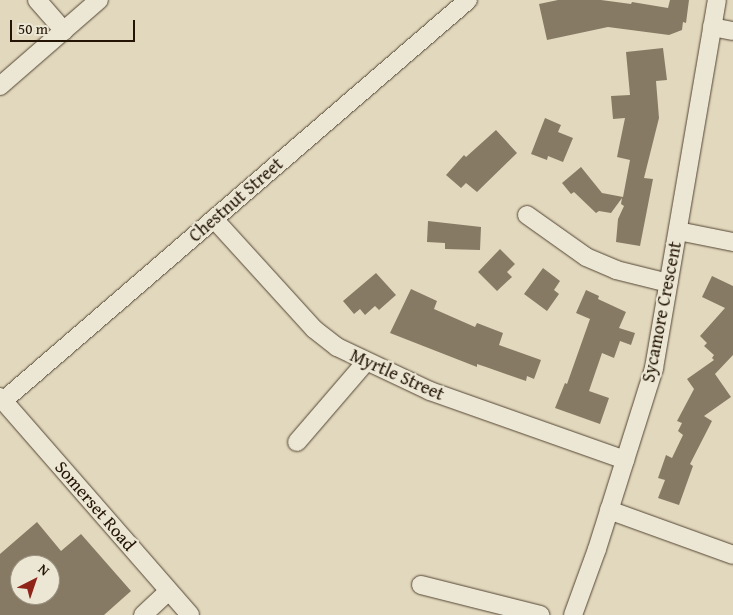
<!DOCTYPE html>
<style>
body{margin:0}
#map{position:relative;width:733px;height:615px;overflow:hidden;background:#e2d8bd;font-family:"Gentium Book Plus",serif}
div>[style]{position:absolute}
.building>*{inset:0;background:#867a65}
.roads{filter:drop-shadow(0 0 1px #534533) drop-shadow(0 0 1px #534533)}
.minor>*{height:18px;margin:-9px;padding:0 9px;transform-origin:9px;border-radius:9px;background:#ece6d4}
span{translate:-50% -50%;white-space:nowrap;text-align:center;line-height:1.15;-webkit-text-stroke:4.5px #ece6d4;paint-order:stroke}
.street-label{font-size:18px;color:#231405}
.north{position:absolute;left:10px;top:555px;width:50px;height:50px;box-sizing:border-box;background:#ece6d4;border:1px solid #9c9281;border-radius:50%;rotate:41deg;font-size:14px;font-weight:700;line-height:20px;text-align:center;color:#231405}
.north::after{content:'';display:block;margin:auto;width:18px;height:22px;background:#8f2418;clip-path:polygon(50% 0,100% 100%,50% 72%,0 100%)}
.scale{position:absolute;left:10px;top:20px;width:125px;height:22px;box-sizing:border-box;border:2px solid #231405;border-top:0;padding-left:6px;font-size:15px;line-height:18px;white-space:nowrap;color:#231405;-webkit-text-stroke:4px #ece6d4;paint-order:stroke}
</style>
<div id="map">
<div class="building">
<i style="clip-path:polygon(558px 0,601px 0,631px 4px,632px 2px,668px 8px,670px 0,689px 0,686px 23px,683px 22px,682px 30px,669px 35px,608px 27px,547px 40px,539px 4px)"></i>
<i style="clip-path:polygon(663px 48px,667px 80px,656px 81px,659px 118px,644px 178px,653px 179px,640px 246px,616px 242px,618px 219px,624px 206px,621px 204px,622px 198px,611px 213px,599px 211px,596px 213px,574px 192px,571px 194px,562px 183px,581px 167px,602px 193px,623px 197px,630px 160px,617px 157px,625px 118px,613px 119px,611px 96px,630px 95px,626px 52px)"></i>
<i style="clip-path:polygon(545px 118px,561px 125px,558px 132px,573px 138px,563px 162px,548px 156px,547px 160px,531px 154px)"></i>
<i style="clip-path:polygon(496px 130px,517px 153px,477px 192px,466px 183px,461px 188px,446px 175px,464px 155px,466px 157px)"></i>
<i style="clip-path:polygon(428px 221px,481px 227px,480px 250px,445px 249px,445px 243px,427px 242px)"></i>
<i style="clip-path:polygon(500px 249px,515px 264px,507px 272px,512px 277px,497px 291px,478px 272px)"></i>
<i style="clip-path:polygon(543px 268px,560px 281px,554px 290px,559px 294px,547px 311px,524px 294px)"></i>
<i style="clip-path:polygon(376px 273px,396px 295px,379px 310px,375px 306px,365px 315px,360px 309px,354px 314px,343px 301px)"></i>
<i style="clip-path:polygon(712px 276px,733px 286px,733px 355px,715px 374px,731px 397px,704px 416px,712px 421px,690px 464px,693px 466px,679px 505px,658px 498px,665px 480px,658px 478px,666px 455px,672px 458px,683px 435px,678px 431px,682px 423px,677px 421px,694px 389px,687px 379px,714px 360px,712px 358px,714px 355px,704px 346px,707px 343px,700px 336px,725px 308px,702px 297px)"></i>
<i style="clip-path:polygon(411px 289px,437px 301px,434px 309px,475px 327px,477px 323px,503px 333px,499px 345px,541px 360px,534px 379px,527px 376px,526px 381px,486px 367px,477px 364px,477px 367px,390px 333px)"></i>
<i style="clip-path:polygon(586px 290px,599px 296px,598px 299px,626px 312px,619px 328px,635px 333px,631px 345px,620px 341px,614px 358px,602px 353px,589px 391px,609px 398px,600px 424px,555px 408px,565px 383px,567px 384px,590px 319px,576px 313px)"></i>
<i style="clip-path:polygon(evenodd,37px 522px,61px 551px,81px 534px,131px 591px,104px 615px,0 615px,0 554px,37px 522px,20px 565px,50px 565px,50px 595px,20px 595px,20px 565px)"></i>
</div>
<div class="roads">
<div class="minor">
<i style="left:37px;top:0;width:41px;rotate:48.9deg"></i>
<i style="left:712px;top:27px;width:21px;rotate:11deg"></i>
<i style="left:0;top:86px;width:131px;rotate:-41deg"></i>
<i style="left:527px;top:215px;width:72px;rotate:35.4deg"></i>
<i style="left:586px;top:257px;width:33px;rotate:23deg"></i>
<i style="left:616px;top:270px;width:54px;rotate:14deg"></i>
<i style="left:214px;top:219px;width:149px;rotate:47.7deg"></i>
<i style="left:314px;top:329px;width:29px;rotate:38deg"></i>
<i style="left:337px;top:347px;width:103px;rotate:25.3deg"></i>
<i style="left:430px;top:391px;width:207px;rotate:19.5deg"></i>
<i style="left:678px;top:231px;width:56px;rotate:11.3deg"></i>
<i style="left:0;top:397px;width:289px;rotate:48.9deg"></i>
<i style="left:3px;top:401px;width:614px;rotate:-40.77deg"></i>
<i style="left:297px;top:442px;width:104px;rotate:-49.3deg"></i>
<i style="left:609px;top:510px;width:132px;rotate:19.9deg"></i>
<i style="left:421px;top:585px;width:123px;rotate:14.1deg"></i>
<i style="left:143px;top:615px;width:35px;rotate:-43deg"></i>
<i style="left:573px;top:615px;width:70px;rotate:-70deg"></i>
<i style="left:597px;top:549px;width:190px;rotate:-72.5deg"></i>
<i style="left:654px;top:368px;width:373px;rotate:-80.3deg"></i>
</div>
</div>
<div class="street-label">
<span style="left:236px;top:200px;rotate:-41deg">Chestnut Street</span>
<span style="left:662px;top:312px;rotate:-79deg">Sycamore Crescent</span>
<span style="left:397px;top:375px;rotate:24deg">Myrtle Street</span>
<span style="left:95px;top:506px;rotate:49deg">Somerset Road</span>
</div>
<div class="north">N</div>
<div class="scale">50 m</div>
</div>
